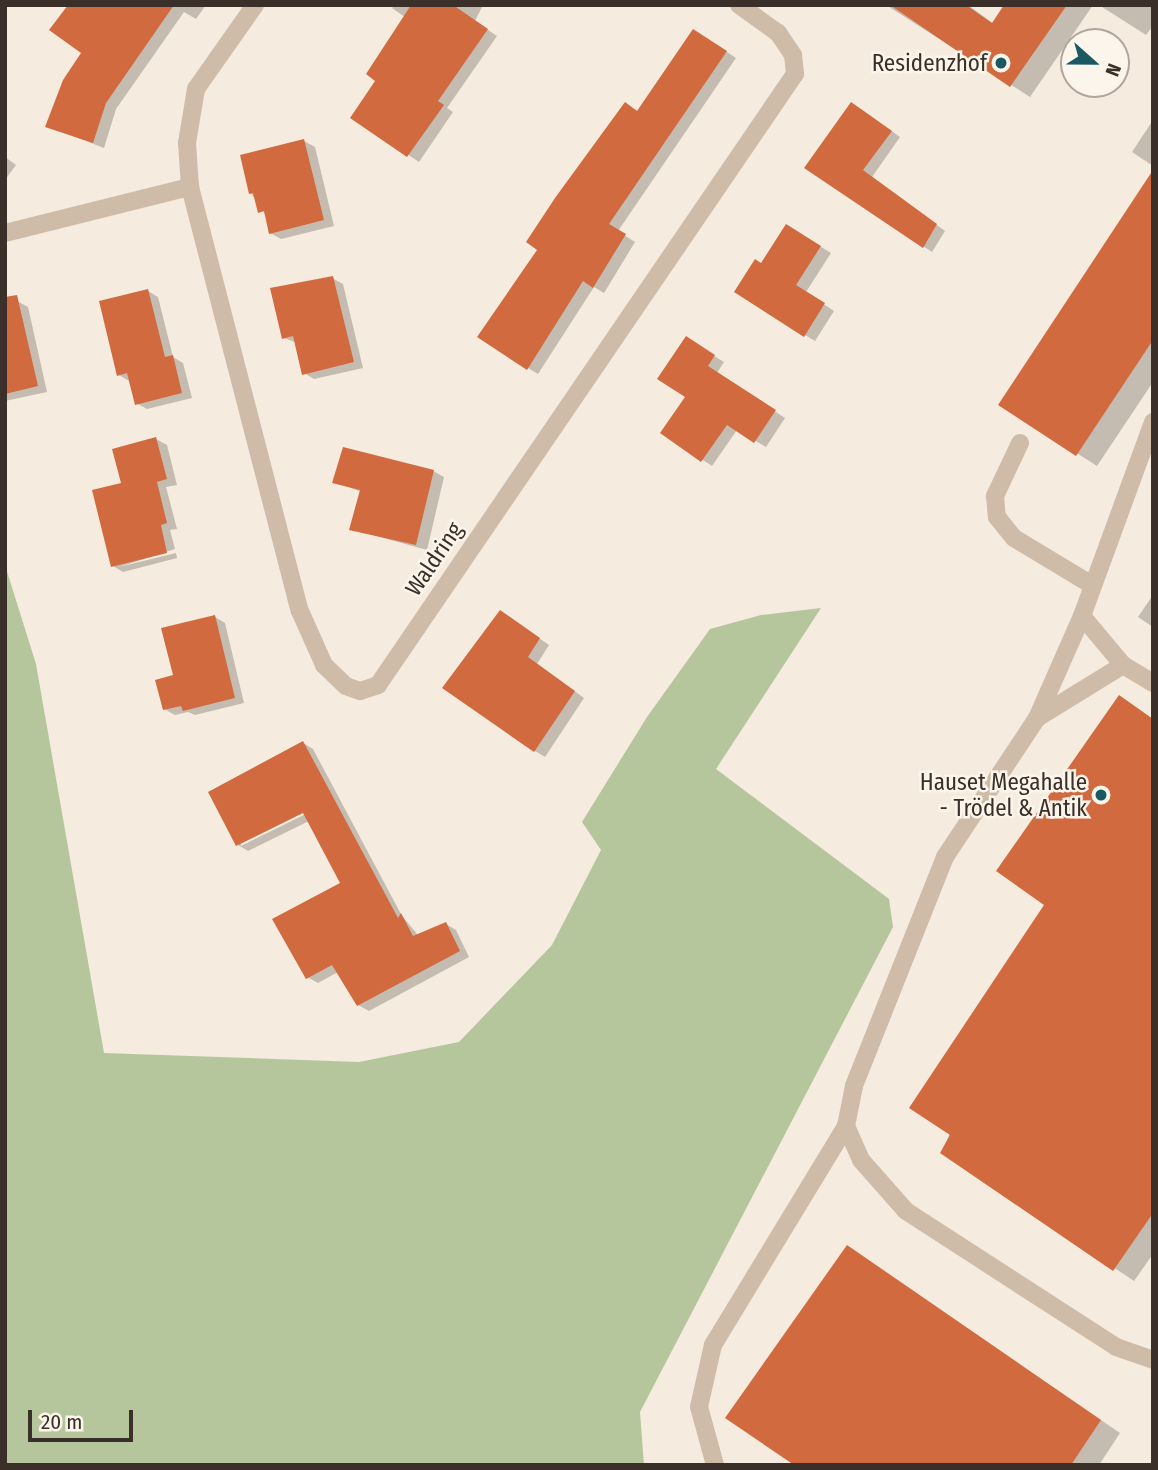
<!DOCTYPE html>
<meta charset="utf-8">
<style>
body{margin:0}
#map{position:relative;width:1158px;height:1470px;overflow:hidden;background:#f5ebde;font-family:"Fira Sans Condensed",sans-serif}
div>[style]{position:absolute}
.green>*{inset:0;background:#b6c69c}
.shadow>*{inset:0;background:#0003}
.building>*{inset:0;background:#d26a3f}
.service>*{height:18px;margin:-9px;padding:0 9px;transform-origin:9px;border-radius:9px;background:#cfbca8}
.minor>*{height:18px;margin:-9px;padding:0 9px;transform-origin:9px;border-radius:9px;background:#cfbca8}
.dots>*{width:19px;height:19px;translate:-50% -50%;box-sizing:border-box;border:4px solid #fcf5eb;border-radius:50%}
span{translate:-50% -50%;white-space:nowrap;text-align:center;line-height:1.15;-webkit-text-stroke:5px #fcf5eb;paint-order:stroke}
.poi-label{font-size:23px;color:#3b2f29}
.right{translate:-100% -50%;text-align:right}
.street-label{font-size:23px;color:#3b2f29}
.frame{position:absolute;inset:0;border:7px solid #3b2f29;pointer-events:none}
.north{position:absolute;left:1060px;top:28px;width:70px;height:70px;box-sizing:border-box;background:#fcf5eb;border:2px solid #afa69d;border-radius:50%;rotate:111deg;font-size:19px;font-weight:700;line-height:28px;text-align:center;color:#3b2f29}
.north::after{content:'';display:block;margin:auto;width:24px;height:32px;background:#1a5961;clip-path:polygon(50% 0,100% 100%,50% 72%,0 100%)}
.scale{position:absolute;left:28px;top:1410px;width:105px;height:32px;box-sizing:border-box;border:4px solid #3b2f29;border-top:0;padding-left:9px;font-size:21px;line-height:24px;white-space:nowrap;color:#3b2f29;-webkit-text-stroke:5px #fcf5eb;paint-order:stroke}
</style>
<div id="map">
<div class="green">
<i style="clip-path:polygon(5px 565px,36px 664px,104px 1053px,359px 1062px,459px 1042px,552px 945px,601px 850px,582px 822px,647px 717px,710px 629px,761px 615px,821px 608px,716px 769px,889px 899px,893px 927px,640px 1412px,644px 1465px,5px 1465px)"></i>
</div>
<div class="shadow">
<i style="clip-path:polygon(108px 5px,206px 5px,196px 19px,184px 12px,116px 109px,104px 148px,47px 126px)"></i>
<i style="clip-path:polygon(395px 5px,483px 5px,475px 21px,497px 36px,447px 108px,453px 112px,419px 162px,352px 117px,378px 80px,405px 17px,392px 8px)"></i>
<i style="clip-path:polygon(886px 5px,968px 5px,994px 24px,1006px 5px,1093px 5px,1030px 97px)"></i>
<i style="clip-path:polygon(1099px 5px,1153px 5px,1153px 26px,1146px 35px)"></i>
<i style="clip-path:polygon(704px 37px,736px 58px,618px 231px,635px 242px,604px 293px,594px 287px,538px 374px,528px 368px,540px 249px,625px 104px,639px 112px)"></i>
<i style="clip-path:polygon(861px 109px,900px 137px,872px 177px,945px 231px,932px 252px,806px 168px)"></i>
<i style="clip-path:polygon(1153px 120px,1153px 166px,1132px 152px)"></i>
<i style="clip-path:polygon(304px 141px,315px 147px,334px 226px,281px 239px,270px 233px,266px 216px,251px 193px)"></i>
<i style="clip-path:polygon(5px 157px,16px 165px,5px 180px)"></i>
<i style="clip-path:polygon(1153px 173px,1153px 382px,1097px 466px,1000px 404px)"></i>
<i style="clip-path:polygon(797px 232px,831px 253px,806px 292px,834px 311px,815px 341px,805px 335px,762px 265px)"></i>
<i style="clip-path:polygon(332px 278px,343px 284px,363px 368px,314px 379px,304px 373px,297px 343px,284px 338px)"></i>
<i style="clip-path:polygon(148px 291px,158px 297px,173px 357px,183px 363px,192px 398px,147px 409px,136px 403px,129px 381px,119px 375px)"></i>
<i style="clip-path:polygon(17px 301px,28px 307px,47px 392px,5px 401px,5px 304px)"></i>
<i style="clip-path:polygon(696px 345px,724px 362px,717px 373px,785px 418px,766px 447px,737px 430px,712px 466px,662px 433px,687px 397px)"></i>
<i style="clip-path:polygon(156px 439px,167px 445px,177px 485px,166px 487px,177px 529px,170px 530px,175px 549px,119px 567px,176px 553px,177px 558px,123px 572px,113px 566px,123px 485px)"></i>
<i style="clip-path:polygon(433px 471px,444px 477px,427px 550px,351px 529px,362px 492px,334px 482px)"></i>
<i style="clip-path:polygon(1153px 595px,1153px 627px,1138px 617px)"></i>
<i style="clip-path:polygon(215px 617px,225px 623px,244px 703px,195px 715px,188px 712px,175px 715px,164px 709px,175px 677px)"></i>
<i style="clip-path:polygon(510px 618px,549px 645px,537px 664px,584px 698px,545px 757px,535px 751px)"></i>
<i style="clip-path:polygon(1153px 719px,1153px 1254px,1134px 1281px,942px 1152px,1047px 904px)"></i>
<i style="clip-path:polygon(evenodd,303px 743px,313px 749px,402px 916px,418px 935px,446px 924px,456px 930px,469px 957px,369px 1011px,358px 1005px,338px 972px,318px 983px,307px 977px,343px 883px,309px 821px,248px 851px,238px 845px,303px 743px,310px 808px,312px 811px,241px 846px,241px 842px,310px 808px)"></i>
<i style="clip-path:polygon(848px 1247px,1120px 1433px,1099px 1465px,797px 1465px)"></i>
</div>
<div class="building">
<i style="clip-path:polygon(68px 5px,174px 5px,106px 103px,93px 143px,45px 127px,63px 80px,81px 53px,49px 30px)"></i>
<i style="clip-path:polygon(411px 5px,453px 5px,488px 29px,438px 101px,444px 105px,407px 157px,350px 118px,375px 81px,366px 74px)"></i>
<i style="clip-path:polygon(890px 5px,966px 5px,992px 23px,1004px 5px,1067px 5px,1010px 87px)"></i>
<i style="clip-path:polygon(693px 29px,727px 51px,609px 224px,626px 234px,593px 288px,583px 281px,527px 370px,477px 337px,537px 250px,526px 242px,555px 198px,625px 102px,637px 111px)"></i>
<i style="clip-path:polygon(851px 102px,892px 131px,863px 170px,937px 224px,923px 248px,804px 168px)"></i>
<i style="clip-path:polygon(304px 139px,324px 220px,269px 234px,264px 211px,258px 213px,253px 193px,249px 194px,240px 155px)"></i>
<i style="clip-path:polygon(1153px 170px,1153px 340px,1076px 456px,998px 405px)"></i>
<i style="clip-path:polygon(786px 224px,821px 246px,796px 285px,825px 303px,804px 337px,734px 292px,755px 259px,761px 263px)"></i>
<i style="clip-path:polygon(333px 276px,354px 362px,302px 375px,293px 336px,282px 339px,270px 288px)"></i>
<i style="clip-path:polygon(148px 289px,165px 357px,173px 355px,182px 393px,135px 405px,127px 373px,117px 376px,99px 301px)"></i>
<i style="clip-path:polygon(17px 295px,38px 386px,5px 394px,5px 297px)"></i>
<i style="clip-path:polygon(686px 336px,715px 355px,708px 366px,776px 410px,754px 443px,727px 425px,701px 462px,660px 433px,685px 397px,657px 379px)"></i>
<i style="clip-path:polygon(156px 437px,167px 479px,157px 482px,167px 523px,161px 525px,167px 553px,111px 567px,92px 490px,121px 483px,112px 449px)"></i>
<i style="clip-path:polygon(343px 447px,434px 470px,416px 545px,349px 530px,360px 490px,332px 483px)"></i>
<i style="clip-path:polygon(500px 610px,540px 638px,528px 657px,575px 691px,534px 752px,442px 688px)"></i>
<i style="clip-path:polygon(215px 615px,235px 698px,183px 711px,181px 706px,163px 710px,155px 680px,173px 675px,161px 628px)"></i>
<i style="clip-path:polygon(1119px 695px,1153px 719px,1153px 1213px,1113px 1271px,940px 1153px,950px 1135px,909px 1108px,1044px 905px,996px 871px)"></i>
<i style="clip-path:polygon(303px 741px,398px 918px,401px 913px,413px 936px,446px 922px,460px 951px,357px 1006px,332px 965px,306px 979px,272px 919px,340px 883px,303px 813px,236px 846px,208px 792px)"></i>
<i style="clip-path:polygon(847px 1245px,1101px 1420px,1071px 1465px,794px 1465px,725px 1418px)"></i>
</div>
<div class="service">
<i style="left:1153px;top:422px;width:207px;rotate:110.1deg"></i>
<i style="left:1082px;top:616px;width:111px;rotate:113.8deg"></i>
<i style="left:1037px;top:718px;width:167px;rotate:123.5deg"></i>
<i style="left:945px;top:857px;width:246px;rotate:111.7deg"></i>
<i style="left:854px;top:1086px;width:41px;rotate:101.3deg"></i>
<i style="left:846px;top:1126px;width:37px;rotate:66deg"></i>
<i style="left:861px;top:1160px;width:68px;rotate:48.6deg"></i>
<i style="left:906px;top:1211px;width:250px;rotate:32.9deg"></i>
<i style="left:1116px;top:1347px;width:39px;rotate:19deg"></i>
<i style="left:1020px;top:443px;width:59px;rotate:115.3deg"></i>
<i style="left:995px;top:496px;width:21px;rotate:85deg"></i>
<i style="left:997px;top:517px;width:27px;rotate:51deg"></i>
<i style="left:1014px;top:538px;width:91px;rotate:31.1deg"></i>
<i style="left:1082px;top:616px;width:64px;rotate:50.1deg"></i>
<i style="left:1123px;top:665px;width:35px;rotate:31deg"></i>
<i style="left:1037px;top:718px;width:101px;rotate:-31.6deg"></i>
<i style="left:715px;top:1465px;width:60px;rotate:-105.4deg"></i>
<i style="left:699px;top:1407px;width:64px;rotate:-77.3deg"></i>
<i style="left:713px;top:1345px;width:256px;rotate:-58.7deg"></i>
</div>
<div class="minor">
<i style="left:255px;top:5px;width:103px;rotate:125.1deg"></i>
<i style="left:196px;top:89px;width:55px;rotate:99.5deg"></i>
<i style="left:187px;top:143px;width:44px;rotate:86.1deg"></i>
<i style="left:190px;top:187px;width:438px;rotate:75.5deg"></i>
<i style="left:300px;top:611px;width:59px;rotate:66deg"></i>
<i style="left:324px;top:665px;width:30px;rotate:44deg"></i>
<i style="left:346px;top:686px;width:15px;rotate:20deg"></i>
<i style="left:360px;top:691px;width:19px;rotate:-18deg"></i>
<i style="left:378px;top:685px;width:740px;rotate:-55.69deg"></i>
<i style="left:795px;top:74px;width:19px;rotate:-96deg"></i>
<i style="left:793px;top:55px;width:27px;rotate:-124deg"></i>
<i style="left:778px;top:33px;width:48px;rotate:-144.3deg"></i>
<i style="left:5px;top:233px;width:191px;rotate:-14deg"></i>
</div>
<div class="dots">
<i style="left:1001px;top:63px;background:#1a5961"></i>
<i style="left:1101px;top:795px;background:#1a5961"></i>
</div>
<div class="poi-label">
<span class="right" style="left:987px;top:63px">Residenzhof</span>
<span class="right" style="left:1087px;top:795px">Hauset Megahalle<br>- Trödel &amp; Antik</span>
</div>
<div class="street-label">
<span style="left:434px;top:559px;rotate:-56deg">Waldring</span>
</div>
<div class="frame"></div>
<div class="north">N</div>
<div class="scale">20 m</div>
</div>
